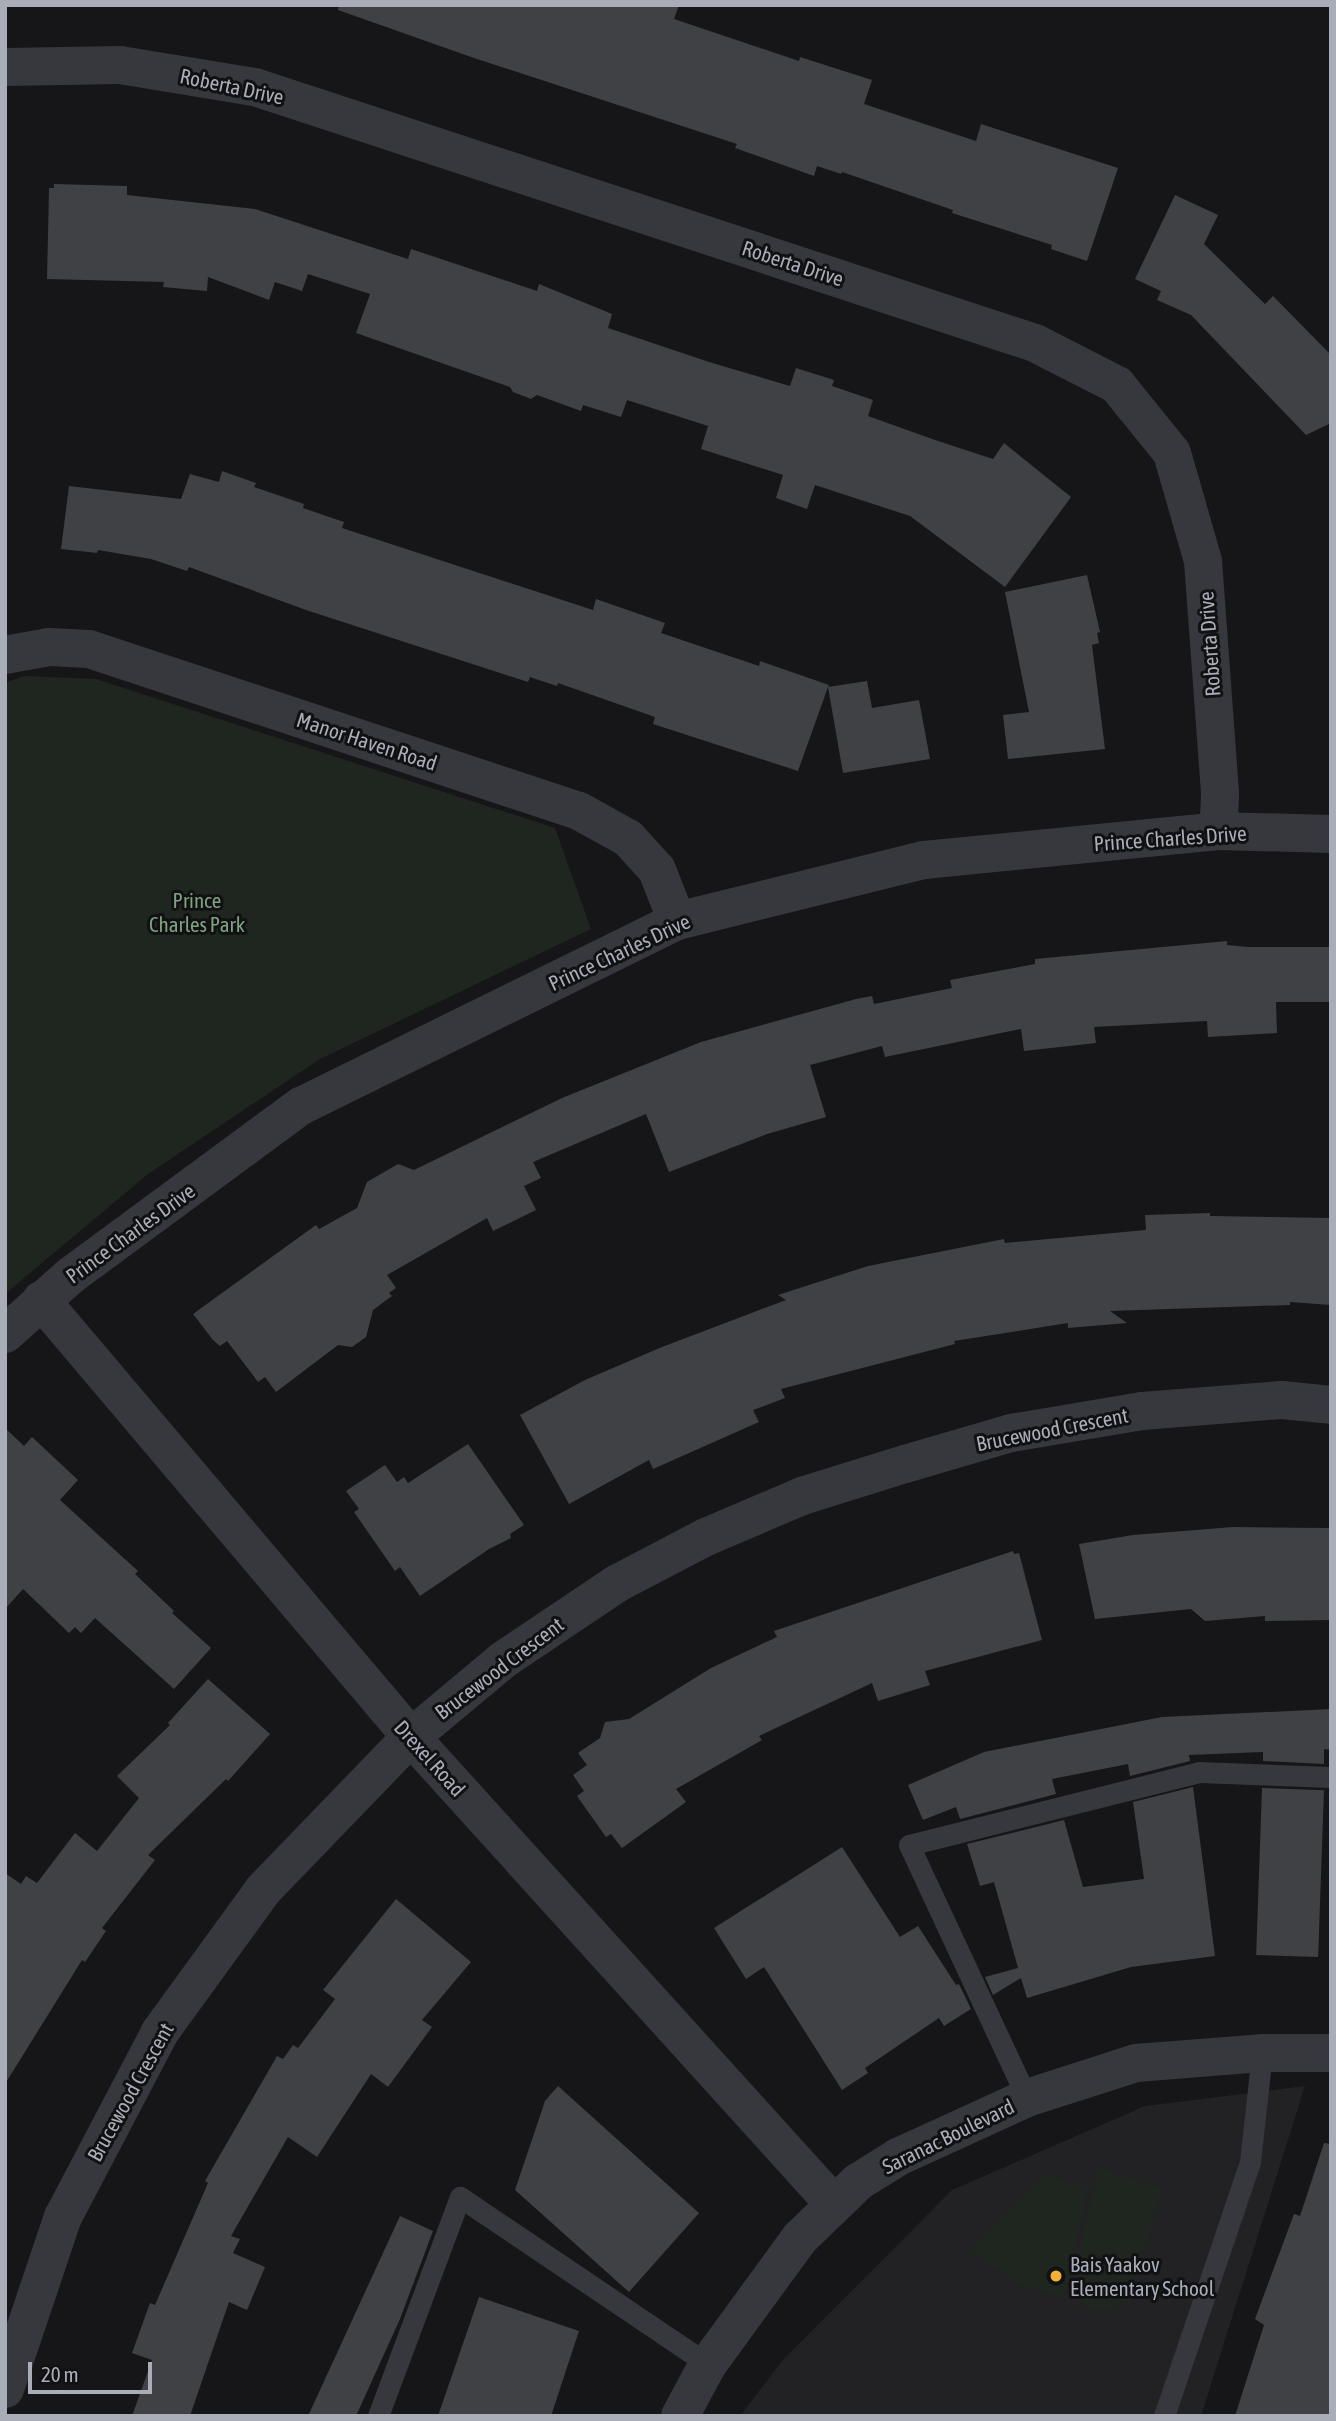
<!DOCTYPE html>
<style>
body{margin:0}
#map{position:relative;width:1336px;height:2421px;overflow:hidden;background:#161618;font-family:"Asap Condensed",sans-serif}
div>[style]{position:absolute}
.built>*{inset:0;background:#222225}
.green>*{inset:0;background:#1e261f}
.building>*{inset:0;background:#404145;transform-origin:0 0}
.service>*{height:21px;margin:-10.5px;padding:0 10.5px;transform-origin:10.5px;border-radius:10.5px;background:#37383d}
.minor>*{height:38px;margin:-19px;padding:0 19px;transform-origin:19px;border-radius:19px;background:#37383d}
.dots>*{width:19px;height:19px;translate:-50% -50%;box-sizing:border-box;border:4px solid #111113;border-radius:50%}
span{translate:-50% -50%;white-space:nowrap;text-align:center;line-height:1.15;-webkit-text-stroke:6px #111113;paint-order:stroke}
.street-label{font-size:21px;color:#a8adb8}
.park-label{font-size:21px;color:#7fa381}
.poi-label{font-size:21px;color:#a8adb8}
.left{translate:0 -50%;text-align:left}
.frame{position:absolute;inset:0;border:7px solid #a8adb8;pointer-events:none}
.scale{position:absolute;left:28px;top:2362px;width:124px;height:32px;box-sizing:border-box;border:4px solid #a8adb8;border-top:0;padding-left:9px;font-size:21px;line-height:24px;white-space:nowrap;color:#a8adb8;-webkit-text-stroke:5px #111113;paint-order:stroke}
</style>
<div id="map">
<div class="built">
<i style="clip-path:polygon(1305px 2086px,1201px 2416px,740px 2416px,782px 2361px,952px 2190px,1145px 2106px)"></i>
</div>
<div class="green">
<i style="clip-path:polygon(24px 676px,96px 679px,555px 828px,591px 929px,320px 1059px,148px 1174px,5px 1294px,5px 683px)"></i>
<i style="clip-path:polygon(1098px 2167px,1162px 2189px,1129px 2299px,1114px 2309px,1088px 2309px,1069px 2297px)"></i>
<i style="clip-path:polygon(1045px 2174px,1088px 2188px,1065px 2298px,1018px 2284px,969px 2249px)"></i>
</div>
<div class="building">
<i style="clip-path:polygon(339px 5px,679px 5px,674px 19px,799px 61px,800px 57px,872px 80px,864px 104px,976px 141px,981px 124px,1118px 168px,1087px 261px,1051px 249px,1052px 245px,952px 213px,953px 210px,842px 172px,841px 174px,817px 166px,814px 176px,735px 148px,737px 144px,474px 58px,338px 10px)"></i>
<i style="clip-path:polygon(54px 184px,127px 186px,127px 195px,255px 209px,408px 259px,411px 249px,537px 291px,539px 284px,612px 314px,608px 328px,709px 362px,790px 386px,796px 368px,834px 380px,832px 386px,873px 400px,868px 416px,935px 440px,993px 459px,1004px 443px,1071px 497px,1005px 587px,910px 516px,815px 485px,807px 509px,776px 498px,783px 475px,701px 449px,708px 426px,627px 400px,621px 417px,583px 405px,581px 411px,537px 395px,531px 399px,513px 392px,510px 387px,356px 333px,370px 294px,308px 274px,302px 291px,275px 282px,269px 300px,208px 277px,207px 291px,163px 287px,164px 282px,47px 279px,49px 188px,54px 188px)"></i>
<i style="clip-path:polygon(1175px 195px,1218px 215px,1204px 244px,1265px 304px,1273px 296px,1331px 355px,1331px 423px,1306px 435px,1191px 315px,1157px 300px,1161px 291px,1135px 279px)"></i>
<i style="clip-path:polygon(222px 471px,256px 483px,254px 487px,304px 504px,303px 508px,344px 522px,342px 528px,593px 610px,596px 599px,665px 623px,661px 633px,759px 666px,760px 661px,829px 685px,828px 687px,867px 681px,872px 708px,919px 700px,930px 759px,843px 773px,828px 687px,798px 771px,653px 724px,655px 717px,558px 683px,557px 686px,530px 677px,528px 682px,306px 610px,189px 567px,187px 571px,151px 559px,98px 550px,97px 553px,61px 549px,69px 486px,181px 499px,190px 474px,219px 482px)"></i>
<i style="clip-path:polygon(1087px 575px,1100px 632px,1097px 633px,1099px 643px,1092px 645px,1105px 749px,1008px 759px,1003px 715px,1029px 712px,1005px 592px)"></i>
<i style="clip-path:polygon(1227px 941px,1227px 945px,1248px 947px,1331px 947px,1331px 1002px,1276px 1002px,1277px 1033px,1208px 1037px,1207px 1021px,1094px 1027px,1096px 1043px,1024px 1051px,1021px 1029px,885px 1057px,882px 1046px,810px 1065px,826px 1117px,767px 1134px,669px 1172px,646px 1114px,533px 1162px,541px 1178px,524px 1186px,536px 1210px,493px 1231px,487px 1218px,387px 1275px,396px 1288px,389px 1293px,392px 1296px,373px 1310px,366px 1337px,352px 1347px,338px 1345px,276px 1392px,265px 1377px,258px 1382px,227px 1341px,220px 1346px,213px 1340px,193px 1314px,316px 1225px,319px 1229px,357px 1208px,367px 1182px,398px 1164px,414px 1170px,562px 1098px,701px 1042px,856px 999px,872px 996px,874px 1004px,952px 988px,950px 980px,1035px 964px,1035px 959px)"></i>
<i style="clip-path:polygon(1210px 1213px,1210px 1216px,1331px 1218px,1331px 1305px,1290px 1302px,1290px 1305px,1110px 1311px,1127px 1323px,1068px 1328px,1068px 1323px,954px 1341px,955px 1344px,781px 1389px,785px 1398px,753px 1410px,759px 1422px,653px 1469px,649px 1460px,569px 1504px,520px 1415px,585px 1380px,662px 1347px,786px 1300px,778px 1295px,868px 1266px,1004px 1239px,1005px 1243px,1146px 1230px,1145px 1215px)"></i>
<i style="clip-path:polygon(5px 1428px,24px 1446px,32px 1437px,78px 1480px,60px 1500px,138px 1571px,135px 1574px,174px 1611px,172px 1613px,211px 1648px,174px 1689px,95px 1618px,81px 1633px,75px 1627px,69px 1633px,23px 1589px,5px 1609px)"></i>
<i style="clip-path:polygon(468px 1444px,524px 1525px,510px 1534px,511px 1538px,489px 1549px,420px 1596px,400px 1567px,395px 1571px,354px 1512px,359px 1509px,346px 1491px,385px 1465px,397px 1482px,404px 1477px,408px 1483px)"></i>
<i style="clip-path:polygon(1233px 1527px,1331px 1528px,1330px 1620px,1265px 1621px,1265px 1616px,1205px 1621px,1191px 1609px,1095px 1619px,1079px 1544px,1133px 1535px)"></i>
<i style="clip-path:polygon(1013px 1551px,1014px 1554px,1019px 1553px,1042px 1640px,925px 1671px,930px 1685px,878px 1701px,872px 1683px,759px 1736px,762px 1740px,676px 1789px,686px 1802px,622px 1848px,611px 1834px,606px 1837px,577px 1796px,584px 1791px,573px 1775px,587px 1765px,578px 1753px,600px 1738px,605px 1722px,629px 1719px,711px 1668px,777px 1637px,774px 1631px)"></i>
<i style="clip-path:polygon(208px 1679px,270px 1734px,228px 1781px,226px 1779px,148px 1855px,155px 1860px,102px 1928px,106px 1931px,85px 1962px,82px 1960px,5px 2084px,5px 1873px,21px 1884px,26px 1876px,37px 1883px,75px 1833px,97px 1851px,139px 1798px,117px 1776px,170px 1725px,168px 1723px)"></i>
<i style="clip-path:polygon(1331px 1709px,1331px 1750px,1324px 1749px,1324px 1764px,1263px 1761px,1263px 1752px,1189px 1755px,1190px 1761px,1130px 1776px,1128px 1764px,1052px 1779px,1056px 1794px,960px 1819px,956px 1807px,923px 1820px,908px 1785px,984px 1752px,1162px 1717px)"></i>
<i style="clip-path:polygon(1193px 1787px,1215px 1956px,1131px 1967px,1027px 1998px,1021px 1978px,993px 1995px,985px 1977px,1018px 1968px,994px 1882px,980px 1886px,967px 1844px,1064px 1820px,1083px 1887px,1144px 1879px,1133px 1802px)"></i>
<i style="left:1262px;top:1788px;width:62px;height:167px;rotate:2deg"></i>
<i style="clip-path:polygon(842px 1847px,900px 1937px,918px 1926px,956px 1985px,959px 1984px,971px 2009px,944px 2026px,939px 2018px,865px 2068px,868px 2073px,842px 2090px,764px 1967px,746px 1979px,714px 1928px)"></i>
<i style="clip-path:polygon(396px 1899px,471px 1962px,422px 2020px,432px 2027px,388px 2087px,371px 2074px,317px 2157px,288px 2137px,231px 2236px,240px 2239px,233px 2253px,265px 2267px,247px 2310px,229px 2302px,190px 2416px,132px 2416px,152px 2360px,132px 2353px,150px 2303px,155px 2305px,208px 2183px,205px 2181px,277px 2056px,283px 2059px,293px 2045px,298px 2048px,335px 1999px,323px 1990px)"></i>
<i style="clip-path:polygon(558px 2086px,699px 2213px,629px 2292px,515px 2190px,545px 2101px)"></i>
<i style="clip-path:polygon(1324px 2143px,1331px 2144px,1331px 2416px,1235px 2416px,1264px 2325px,1255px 2319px,1294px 2214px,1300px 2216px)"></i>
<i style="clip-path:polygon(400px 2216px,433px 2231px,400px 2319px,356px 2416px,308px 2416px)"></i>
<i style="clip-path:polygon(479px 2297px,579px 2331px,551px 2416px,438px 2416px)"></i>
</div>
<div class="service">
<i style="left:1027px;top:2098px;width:279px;rotate:-115deg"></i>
<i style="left:909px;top:1845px;width:299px;rotate:-14.1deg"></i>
<i style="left:1199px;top:1772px;width:132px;rotate:2.2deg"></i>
<i style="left:378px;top:2416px;width:234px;rotate:-69.5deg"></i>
<i style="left:460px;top:2197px;width:299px;rotate:34deg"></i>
<i style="left:1164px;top:2416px;width:268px;rotate:-71.3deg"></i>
<i style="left:1250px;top:2162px;width:110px;rotate:-83.7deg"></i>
</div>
<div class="minor">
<i style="left:5px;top:67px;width:115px;rotate:-1deg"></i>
<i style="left:120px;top:65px;width:137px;rotate:9.3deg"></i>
<i style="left:255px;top:87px;width:821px;rotate:18.17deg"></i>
<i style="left:1035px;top:343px;width:92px;rotate:27.1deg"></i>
<i style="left:1117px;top:385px;width:87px;rotate:51deg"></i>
<i style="left:1172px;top:453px;width:112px;rotate:74deg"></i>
<i style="left:1203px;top:561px;width:233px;rotate:85.8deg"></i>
<i style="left:1220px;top:793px;width:38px;rotate:92deg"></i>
<i style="left:5px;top:655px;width:45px;rotate:-10.3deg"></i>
<i style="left:49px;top:647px;width:40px;rotate:2.9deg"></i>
<i style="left:89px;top:649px;width:516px;rotate:18.29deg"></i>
<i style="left:579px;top:811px;width:56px;rotate:28.9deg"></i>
<i style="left:628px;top:838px;width:43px;rotate:47.8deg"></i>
<i style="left:657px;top:870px;width:55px;rotate:68.6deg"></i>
<i style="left:41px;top:1300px;width:573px;rotate:49.75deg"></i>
<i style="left:411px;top:1737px;width:630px;rotate:47.83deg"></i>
<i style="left:5px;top:1334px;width:87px;rotate:-41.7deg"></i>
<i style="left:70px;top:1276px;width:287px;rotate:-36.4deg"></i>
<i style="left:301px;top:1106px;width:419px;rotate:-26.2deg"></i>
<i style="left:677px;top:921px;width:254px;rotate:-13.9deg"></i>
<i style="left:924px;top:860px;width:296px;rotate:-5.6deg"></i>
<i style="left:1219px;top:831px;width:112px;rotate:1.5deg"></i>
<i style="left:5px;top:2389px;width:182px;rotate:-71.4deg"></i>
<i style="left:63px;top:2217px;width:209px;rotate:-62.3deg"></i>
<i style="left:160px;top:2032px;width:175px;rotate:-54deg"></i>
<i style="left:263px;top:1890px;width:213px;rotate:-46deg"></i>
<i style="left:411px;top:1737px;width:120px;rotate:-39.9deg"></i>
<i style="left:503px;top:1660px;width:136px;rotate:-33.9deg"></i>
<i style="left:616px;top:1584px;width:102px;rotate:-27.6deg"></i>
<i style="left:706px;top:1537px;width:104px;rotate:-23.1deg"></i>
<i style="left:802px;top:1496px;width:108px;rotate:-17.3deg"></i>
<i style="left:905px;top:1464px;width:110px;rotate:-16.3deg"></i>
<i style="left:1011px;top:1433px;width:133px;rotate:-9.5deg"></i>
<i style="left:1142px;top:1411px;width:140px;rotate:-4.5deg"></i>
<i style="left:1282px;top:1400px;width:49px;rotate:5.8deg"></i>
<i style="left:680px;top:2416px;width:59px;rotate:-61.7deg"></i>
<i style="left:708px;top:2364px;width:156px;rotate:-53.9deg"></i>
<i style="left:800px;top:2238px;width:81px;rotate:-44deg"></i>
<i style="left:858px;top:2182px;width:47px;rotate:-32deg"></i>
<i style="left:898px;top:2157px;width:142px;rotate:-24.6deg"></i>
<i style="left:1027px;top:2098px;width:114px;rotate:-17.8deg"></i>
<i style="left:1136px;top:2063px;width:126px;rotate:-4.5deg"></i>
<i style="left:1262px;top:2053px;width:69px"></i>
</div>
<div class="dots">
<i style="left:1056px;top:2276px;background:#f2b134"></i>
</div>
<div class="street-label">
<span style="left:232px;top:86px;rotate:12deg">Roberta Drive</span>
<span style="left:793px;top:263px;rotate:18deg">Roberta Drive</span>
<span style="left:1209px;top:644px;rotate:-94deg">Roberta Drive</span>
<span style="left:367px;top:741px;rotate:18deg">Manor Haven Road</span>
<span style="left:1170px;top:838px;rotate:-4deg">Prince Charles Drive</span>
<span style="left:619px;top:952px;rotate:-25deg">Prince Charles Drive</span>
<span style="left:130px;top:1233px;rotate:-36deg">Prince Charles Drive</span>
<span style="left:1052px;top:1429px;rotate:-11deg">Brucewood Crescent</span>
<span style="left:499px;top:1668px;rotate:-37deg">Brucewood Crescent</span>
<span style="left:430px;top:1758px;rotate:48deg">Drexel Road</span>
<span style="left:130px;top:2092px;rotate:-61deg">Brucewood Crescent</span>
<span style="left:948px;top:2136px;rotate:-26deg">Saranac Boulevard</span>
</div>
<div class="park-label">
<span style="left:197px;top:912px">Prince<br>Charles Park</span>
</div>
<div class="poi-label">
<span class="left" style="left:1070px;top:2276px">Bais Yaakov<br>Elementary School</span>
</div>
<div class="frame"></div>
<div class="scale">20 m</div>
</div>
